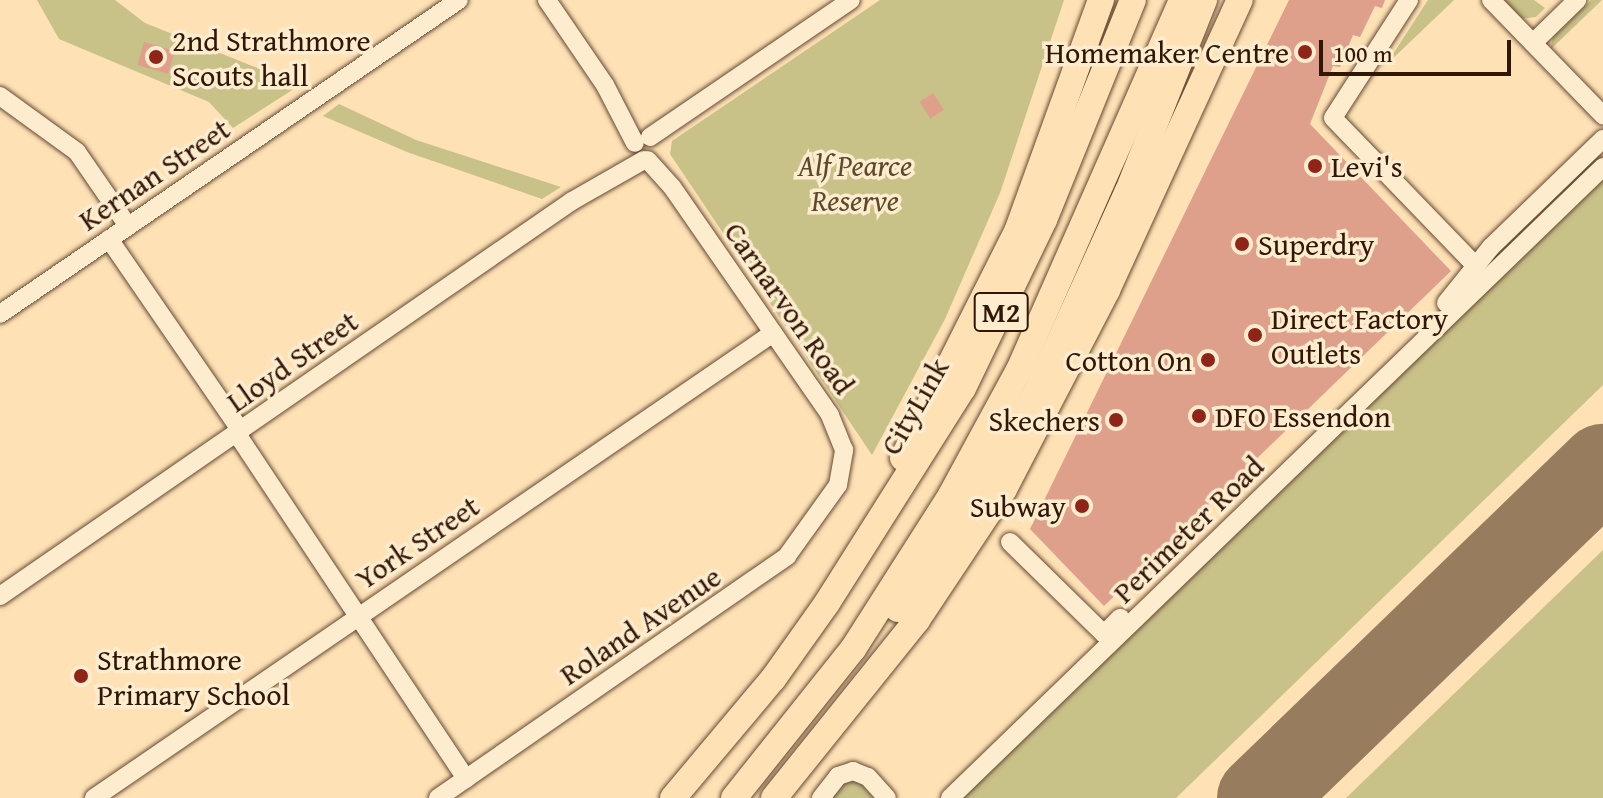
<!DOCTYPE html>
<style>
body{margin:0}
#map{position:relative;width:1603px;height:798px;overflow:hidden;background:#fee1b5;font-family:"Gentium Book Plus",serif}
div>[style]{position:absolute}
.green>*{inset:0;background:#c8c188}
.runway>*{height:86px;margin:-43px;padding:0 43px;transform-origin:43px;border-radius:43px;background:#987c5e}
.building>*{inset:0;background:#dea08b;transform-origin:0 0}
.roads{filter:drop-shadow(0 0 2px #654932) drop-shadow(0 0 2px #654932)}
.minor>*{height:18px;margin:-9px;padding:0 9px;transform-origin:9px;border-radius:9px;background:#feeccf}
.highway>*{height:26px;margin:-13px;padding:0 13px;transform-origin:13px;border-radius:13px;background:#fee1b5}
.dots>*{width:22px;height:22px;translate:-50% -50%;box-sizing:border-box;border:4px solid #feeccf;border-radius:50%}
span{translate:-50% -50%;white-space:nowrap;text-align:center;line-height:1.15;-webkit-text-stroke:7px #feeccf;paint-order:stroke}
.shield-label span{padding:2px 6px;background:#feeccf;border:2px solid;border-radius:6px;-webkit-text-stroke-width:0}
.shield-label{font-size:28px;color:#321606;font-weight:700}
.poi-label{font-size:30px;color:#321606}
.left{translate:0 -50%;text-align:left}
.right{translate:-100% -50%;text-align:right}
.park-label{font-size:30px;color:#5f492d;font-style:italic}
.street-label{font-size:30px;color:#321606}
.scale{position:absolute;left:1319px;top:40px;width:192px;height:36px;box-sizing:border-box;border:4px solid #321606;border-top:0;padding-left:10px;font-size:24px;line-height:28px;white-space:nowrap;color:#321606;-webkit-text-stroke:6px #feeccf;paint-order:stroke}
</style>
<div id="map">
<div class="green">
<i style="clip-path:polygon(37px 0,115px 0,145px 23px,300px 85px,233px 128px,209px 102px,59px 39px)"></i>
<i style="clip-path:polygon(880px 0,1064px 0,1000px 193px,945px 319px,872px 455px,670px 154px,672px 141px)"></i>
<i style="clip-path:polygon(1428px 0,1454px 0,1386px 65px)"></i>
<i style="clip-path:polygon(1501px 0,1534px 0,1545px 8px,1536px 17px,1520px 19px)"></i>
<i style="clip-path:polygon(1591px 0,1602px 0,1550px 50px,1553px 37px)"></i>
<i style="clip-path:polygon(339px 104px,416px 140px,561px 187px,542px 199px,407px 152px,323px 116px)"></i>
<i style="clip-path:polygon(1603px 180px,1603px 385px,1176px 798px,961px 798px)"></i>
<i style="clip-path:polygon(1603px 550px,1603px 798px,1346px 798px)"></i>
<i style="clip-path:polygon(847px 780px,859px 781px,873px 798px,830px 798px)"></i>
</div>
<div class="runway">
<i style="left:1260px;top:798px;width:477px;rotate:-44deg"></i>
</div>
<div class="building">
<i style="clip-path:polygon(1289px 0,1385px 0,1382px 8px,1375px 6px,1360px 37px,1353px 35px,1340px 67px,1333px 66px,1310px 124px,1451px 271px,1104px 606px,1030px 529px)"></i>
<i style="left:144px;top:42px;width:32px;height:24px;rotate:16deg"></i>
<i style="left:933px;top:93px;width:20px;height:16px;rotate:57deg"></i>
</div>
<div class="roads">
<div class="minor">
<i style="left:547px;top:0;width:103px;rotate:55.7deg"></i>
<i style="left:605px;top:85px;width:65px;rotate:62.7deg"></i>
<i style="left:1409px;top:0;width:140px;rotate:122.8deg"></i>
<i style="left:1333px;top:118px;width:206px;rotate:46deg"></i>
<i style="left:1491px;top:0;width:161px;rotate:45.8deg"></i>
<i style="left:1533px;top:43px;width:62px;rotate:-44.3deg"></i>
<i style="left:0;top:96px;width:95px;rotate:36deg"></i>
<i style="left:77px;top:152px;width:90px;rotate:55.4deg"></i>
<i style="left:650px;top:137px;width:243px;rotate:-34.3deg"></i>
<i style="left:109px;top:239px;width:233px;rotate:55.5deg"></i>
<i style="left:1446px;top:303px;width:72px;rotate:-51.2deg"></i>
<i style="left:1491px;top:247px;width:156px;rotate:-44deg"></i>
<i style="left:0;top:314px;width:556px;rotate:-34.38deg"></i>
<i style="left:237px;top:434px;width:414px;rotate:56.4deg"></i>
<i style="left:1010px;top:542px;width:132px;rotate:44.4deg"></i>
<i style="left:1104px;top:634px;width:23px;rotate:-45deg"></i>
<i style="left:0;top:596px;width:695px;rotate:-34.63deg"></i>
<i style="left:572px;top:201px;width:83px;rotate:-29.7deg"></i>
<i style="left:94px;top:798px;width:823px;rotate:-34.4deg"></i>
<i style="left:438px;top:798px;width:425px;rotate:-34.7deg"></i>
<i style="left:787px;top:556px;width:87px;rotate:-54.3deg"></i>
<i style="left:838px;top:485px;width:36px;rotate:-80deg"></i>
<i style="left:844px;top:450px;width:38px;rotate:-112deg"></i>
<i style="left:830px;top:415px;width:277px;rotate:-124.7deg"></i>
<i style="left:672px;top:187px;width:36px;rotate:-132deg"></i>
<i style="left:821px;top:798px;width:28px;rotate:-52deg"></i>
<i style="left:838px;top:776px;width:16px;rotate:-18deg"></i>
<i style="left:853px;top:771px;width:16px;rotate:22deg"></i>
<i style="left:868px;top:777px;width:28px;rotate:48deg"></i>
<i style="left:950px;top:798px;width:908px;rotate:-44.02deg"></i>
</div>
<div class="highway">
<i style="left:903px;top:458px;width:256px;rotate:-63.3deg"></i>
<i style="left:1018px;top:229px;width:244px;rotate:-70.1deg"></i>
<i style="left:898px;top:609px;width:147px;rotate:-55.6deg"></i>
<i style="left:981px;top:488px;width:114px;rotate:-60.1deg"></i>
<i style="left:1038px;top:389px;width:217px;rotate:-65.6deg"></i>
<i style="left:1128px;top:191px;width:206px;rotate:-68.3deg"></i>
<i style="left:673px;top:798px;width:155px;rotate:-50deg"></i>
<i style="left:773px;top:679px;width:93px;rotate:-54.6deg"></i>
<i style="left:827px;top:603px;width:254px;rotate:-57.7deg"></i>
<i style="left:963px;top:388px;width:187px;rotate:-64.3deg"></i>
<i style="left:1044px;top:220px;width:237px;rotate:-68deg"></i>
<i style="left:734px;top:798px;width:191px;rotate:-51.4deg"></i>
<i style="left:853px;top:649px;width:183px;rotate:-57.5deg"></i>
<i style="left:951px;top:495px;width:142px;rotate:-61.5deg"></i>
<i style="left:1019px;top:370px;width:404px;rotate:-66.2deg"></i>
<i style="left:774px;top:798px;width:228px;rotate:-51.2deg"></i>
<i style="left:917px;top:620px;width:157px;rotate:-56.4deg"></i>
<i style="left:1004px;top:489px;width:224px;rotate:-62.6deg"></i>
<i style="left:1107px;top:290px;width:319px;rotate:-65.4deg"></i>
</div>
</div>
<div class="dots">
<i style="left:1305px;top:52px;background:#8f2418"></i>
<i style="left:156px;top:57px;background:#8f2418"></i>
<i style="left:1315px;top:166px;background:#8f2418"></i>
<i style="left:1242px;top:244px;background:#8f2418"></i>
<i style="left:1255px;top:335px;background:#8f2418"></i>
<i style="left:1208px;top:360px;background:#8f2418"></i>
<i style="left:1199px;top:416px;background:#8f2418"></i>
<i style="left:1116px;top:420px;background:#8f2418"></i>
<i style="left:1082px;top:506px;background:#8f2418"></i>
<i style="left:81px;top:676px;background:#8f2418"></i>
</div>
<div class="shield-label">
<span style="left:1001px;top:312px">M2</span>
</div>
<div class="poi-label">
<span class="left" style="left:172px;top:57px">2nd Strathmore<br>Scouts hall</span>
<span class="right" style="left:1289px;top:52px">Homemaker Centre</span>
<span class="left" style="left:1331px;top:166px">Levi's</span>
<span class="left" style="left:1258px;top:244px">Superdry</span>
<span class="left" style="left:1271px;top:335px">Direct Factory<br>Outlets</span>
<span class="right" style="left:1192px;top:360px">Cotton On</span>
<span class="left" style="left:1215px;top:416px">DFO Essendon</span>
<span class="right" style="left:1100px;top:420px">Skechers</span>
<span class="right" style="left:1066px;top:506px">Subway</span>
<span class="left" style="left:97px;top:676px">Strathmore<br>Primary School</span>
</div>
<div class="park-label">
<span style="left:855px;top:182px">Alf Pearce<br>Reserve</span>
</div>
<div class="street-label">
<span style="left:154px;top:174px;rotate:-34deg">Kernan Street</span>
<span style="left:790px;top:308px;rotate:55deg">Carnarvon Road</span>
<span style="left:292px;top:361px;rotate:-35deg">Lloyd Street</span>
<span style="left:914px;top:406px;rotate:-60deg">CityLink</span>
<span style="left:1188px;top:529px;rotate:-44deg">Perimeter Road</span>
<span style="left:417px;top:542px;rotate:-34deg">York Street</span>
<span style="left:640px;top:625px;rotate:-34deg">Roland Avenue</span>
</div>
<div class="scale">100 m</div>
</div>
